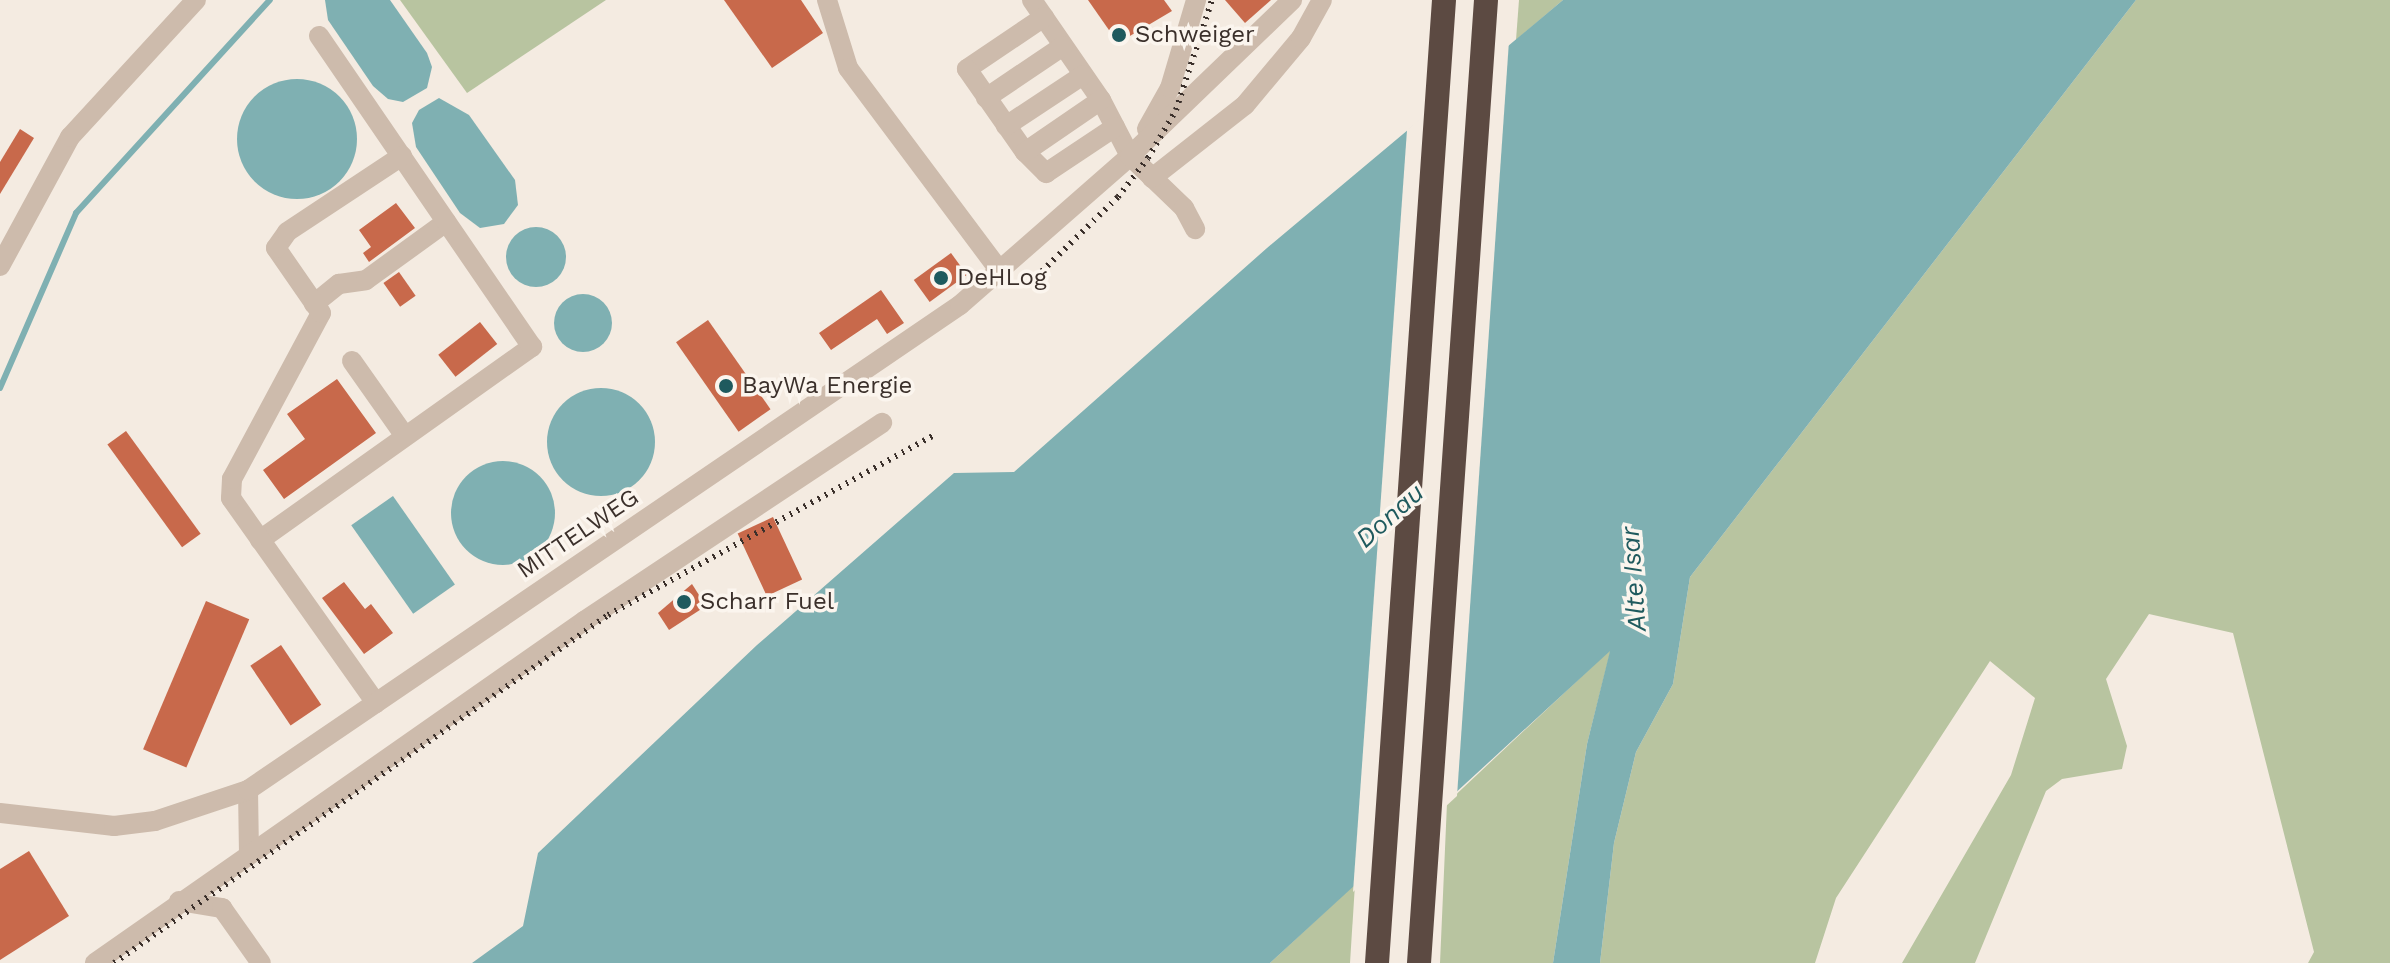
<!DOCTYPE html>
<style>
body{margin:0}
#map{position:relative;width:2390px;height:963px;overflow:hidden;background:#f4ebe1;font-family:"Work Sans",sans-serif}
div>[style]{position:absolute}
.green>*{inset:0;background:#b8c4a0}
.water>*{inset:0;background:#7fb0b2;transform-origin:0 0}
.round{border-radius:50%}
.pier>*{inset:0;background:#f4ebe1}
.stream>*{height:6px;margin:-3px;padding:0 3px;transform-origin:3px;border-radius:3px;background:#7fb0b2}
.building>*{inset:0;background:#c8694b;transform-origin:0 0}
.minor>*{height:20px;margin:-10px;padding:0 10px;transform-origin:10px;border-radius:10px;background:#cdbbac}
.highway>*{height:24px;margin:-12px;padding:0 12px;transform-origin:12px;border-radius:12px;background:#5c4a42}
.rail>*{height:6px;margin-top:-3px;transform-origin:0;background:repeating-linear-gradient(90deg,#3b302b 0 2px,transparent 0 8px)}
.dots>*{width:22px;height:22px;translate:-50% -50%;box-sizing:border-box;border:4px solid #fbf5ee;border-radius:50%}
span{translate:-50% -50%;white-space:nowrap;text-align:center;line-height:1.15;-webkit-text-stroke:7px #fbf5ee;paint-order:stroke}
.poi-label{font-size:24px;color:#3b302b}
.left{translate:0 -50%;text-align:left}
.street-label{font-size:24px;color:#3b302b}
.water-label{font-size:26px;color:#1f5a5e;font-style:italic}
</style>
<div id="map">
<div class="green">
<i style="clip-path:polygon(400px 0,606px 0,467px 93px)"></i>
<i style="clip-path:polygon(1519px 0,1563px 0,1516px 40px)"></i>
<i style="clip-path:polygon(2136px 0,2390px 0,2390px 963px,2308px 963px,2314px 952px,2233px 633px,2149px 614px,2106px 679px,2127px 746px,2122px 769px,2062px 779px,2046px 791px,1975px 963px,1902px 963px,2011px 775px,2035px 698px,1990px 661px,1836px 898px,1815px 963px,1600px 963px,1614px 843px,1636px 752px,1673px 684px,1690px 577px)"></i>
<i style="clip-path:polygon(1611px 649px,1587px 744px,1553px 963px,1440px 963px,1447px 803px)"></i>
<i style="clip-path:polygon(1355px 884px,1350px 963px,1270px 963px)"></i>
</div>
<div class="water">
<i style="clip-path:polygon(325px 0,390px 0,427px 53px,432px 67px,427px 88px,403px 102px,388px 99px,373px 86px,328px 20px)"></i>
<i style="clip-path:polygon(1563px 0,2136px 0,1690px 577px,1673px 684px,1636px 752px,1614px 843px,1600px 963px,1553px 963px,1587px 744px,1610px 651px,1270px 963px,472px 963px,523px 926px,538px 853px,757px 645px,954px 473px,1014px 472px,1267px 248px)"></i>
<i class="round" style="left:237px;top:79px;width:120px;height:120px"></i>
<i style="clip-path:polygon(439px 98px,469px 115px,515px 180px,518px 205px,504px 224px,480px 228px,460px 213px,416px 147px,412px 123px,419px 110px)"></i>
<i class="round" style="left:506px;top:227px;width:60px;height:60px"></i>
<i class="round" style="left:554px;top:294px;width:58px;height:58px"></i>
<i class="round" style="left:547px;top:388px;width:108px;height:108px"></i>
<i class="round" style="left:451px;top:461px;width:104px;height:104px"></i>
<i style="left:393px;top:496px;width:108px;height:51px;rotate:55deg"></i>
</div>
<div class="pier">
<i style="clip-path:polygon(1509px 41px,1457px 796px,1353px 892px,1407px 130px)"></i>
</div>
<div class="stream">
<i style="left:0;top:388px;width:191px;rotate:-66.5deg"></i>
<i style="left:76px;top:213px;width:288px;rotate:-47.7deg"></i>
</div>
<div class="building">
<i style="clip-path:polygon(724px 0,801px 0,823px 33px,772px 68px)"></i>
<i style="clip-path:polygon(1088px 0,1164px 0,1172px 11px,1118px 43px)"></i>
<i style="clip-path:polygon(1225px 0,1271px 0,1245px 23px)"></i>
<i style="clip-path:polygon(20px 129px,34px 138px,0 194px,0 162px)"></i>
<i style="clip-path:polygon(396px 203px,415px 228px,369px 262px,363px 253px,371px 247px,359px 230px)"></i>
<i style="left:951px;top:253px;width:27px;height:46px;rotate:54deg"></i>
<i style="left:399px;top:272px;width:29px;height:19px;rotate:55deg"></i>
<i style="clip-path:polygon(881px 290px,904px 323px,887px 334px,877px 319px,831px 350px,819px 333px)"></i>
<i style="left:708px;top:320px;width:109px;height:39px;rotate:55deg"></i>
<i style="left:480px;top:322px;width:28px;height:53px;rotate:52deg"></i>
<i style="clip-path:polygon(337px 379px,376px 433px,284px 499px,263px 470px,305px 439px,287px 414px)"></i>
<i style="left:126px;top:431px;width:127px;height:23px;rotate:54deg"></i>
<i style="left:773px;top:517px;width:69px;height:39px;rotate:65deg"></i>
<i style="clip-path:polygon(344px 582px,365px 609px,371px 604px,393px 633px,364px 654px,322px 598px)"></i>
<i style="clip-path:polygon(692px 584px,706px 606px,669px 630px,658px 613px)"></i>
<i style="left:206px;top:601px;width:47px;height:161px;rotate:23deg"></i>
<i style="left:281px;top:645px;width:72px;height:37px;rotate:56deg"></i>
<i style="clip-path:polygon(29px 851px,69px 916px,0 960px,0 869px)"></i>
</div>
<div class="minor">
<i style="left:827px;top:0;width:71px;rotate:72.8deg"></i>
<i style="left:848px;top:68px;width:254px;rotate:53.2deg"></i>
<i style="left:1032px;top:0;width:121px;rotate:55.4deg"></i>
<i style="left:1101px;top:100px;width:63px;rotate:62.6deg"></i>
<i style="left:1130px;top:156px;width:75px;rotate:43.9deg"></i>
<i style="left:1184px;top:208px;width:24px;rotate:62deg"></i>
<i style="left:1044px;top:17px;width:93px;rotate:146deg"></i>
<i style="left:967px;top:69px;width:101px;rotate:55.1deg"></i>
<i style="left:1025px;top:152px;width:30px;rotate:45deg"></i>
<i style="left:1046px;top:173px;width:83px;rotate:-33.7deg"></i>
<i style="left:986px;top:98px;width:93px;rotate:-34deg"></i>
<i style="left:1006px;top:126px;width:92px;rotate:-33.5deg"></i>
<i style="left:1147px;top:129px;width:47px;rotate:-60.7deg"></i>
<i style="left:1170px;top:88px;width:92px;rotate:-73.5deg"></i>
<i style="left:1025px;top:152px;width:92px;rotate:-34.4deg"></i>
<i style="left:1152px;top:178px;width:118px;rotate:-38.1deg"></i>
<i style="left:1245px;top:105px;width:87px;rotate:-50.1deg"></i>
<i style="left:1301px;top:38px;width:43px;rotate:-61.1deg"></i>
<i style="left:0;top:266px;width:147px;rotate:-61.5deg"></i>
<i style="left:70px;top:137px;width:186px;rotate:-47.4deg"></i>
<i style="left:314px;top:304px;width:32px;rotate:-39deg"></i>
<i style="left:339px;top:284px;width:27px;rotate:-8deg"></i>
<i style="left:366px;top:280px;width:99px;rotate:-35.9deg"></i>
<i style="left:352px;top:361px;width:92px;rotate:54.8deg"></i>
<i style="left:260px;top:540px;width:334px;rotate:-35.4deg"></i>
<i style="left:532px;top:347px;width:377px;rotate:-124.4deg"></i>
<i style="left:376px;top:703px;width:251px;rotate:-125.3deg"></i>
<i style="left:231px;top:498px;width:19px;rotate:-87deg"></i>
<i style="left:232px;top:479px;width:188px;rotate:-61.8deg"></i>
<i style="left:321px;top:313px;width:79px;rotate:-124.7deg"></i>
<i style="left:276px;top:248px;width:19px;rotate:-55deg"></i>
<i style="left:287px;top:232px;width:138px;rotate:-33.5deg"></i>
<i style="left:248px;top:790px;width:61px;rotate:89.1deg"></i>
<i style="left:0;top:813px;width:115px;rotate:6.5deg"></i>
<i style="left:114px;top:826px;width:41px;rotate:-7deg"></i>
<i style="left:155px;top:821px;width:98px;rotate:-18.4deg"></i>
<i style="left:248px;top:790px;width:861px;rotate:-34.26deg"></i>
<i style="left:960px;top:305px;width:226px;rotate:-41.2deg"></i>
<i style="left:1130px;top:156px;width:225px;rotate:-43.9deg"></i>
<i style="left:179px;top:901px;width:44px;rotate:9.2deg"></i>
<i style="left:222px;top:908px;width:67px;rotate:54.7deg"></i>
<i style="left:95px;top:963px;width:597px;rotate:-34.97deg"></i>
<i style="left:584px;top:621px;width:358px;rotate:-33.6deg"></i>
</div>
<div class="highway">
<i style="left:1377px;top:963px;width:965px;rotate:-86.02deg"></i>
<i style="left:1419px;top:963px;width:965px;rotate:-86.02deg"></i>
</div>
<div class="rail">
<i style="left:1036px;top:277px;width:115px;rotate:-44.3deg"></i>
<i style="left:1118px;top:197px;width:49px;rotate:-52.4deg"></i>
<i style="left:1148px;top:158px;width:56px;rotate:-59.7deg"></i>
<i style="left:1176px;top:110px;width:116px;rotate:-71.9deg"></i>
<i style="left:114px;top:963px;width:604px;rotate:-35.16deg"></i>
<i style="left:608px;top:615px;width:375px;rotate:-28.9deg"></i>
</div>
<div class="dots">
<i style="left:1119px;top:35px;background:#1f5a5e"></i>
<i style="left:941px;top:278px;background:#1f5a5e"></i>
<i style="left:726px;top:386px;background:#1f5a5e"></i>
<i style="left:684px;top:602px;background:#1f5a5e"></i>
</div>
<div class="poi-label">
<span class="left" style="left:1135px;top:35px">Schweiger</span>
<span class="left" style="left:957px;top:278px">DeHLog</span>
<span class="left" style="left:742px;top:386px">BayWa Energie</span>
<span class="left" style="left:700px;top:602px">Scharr Fuel</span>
</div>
<div class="street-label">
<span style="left:578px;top:534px;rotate:-34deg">MITTELWEG</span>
</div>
<div class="water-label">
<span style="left:1390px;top:516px;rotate:-42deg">Donau</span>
<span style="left:1634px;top:579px;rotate:-94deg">Alte Isar</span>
</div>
</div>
